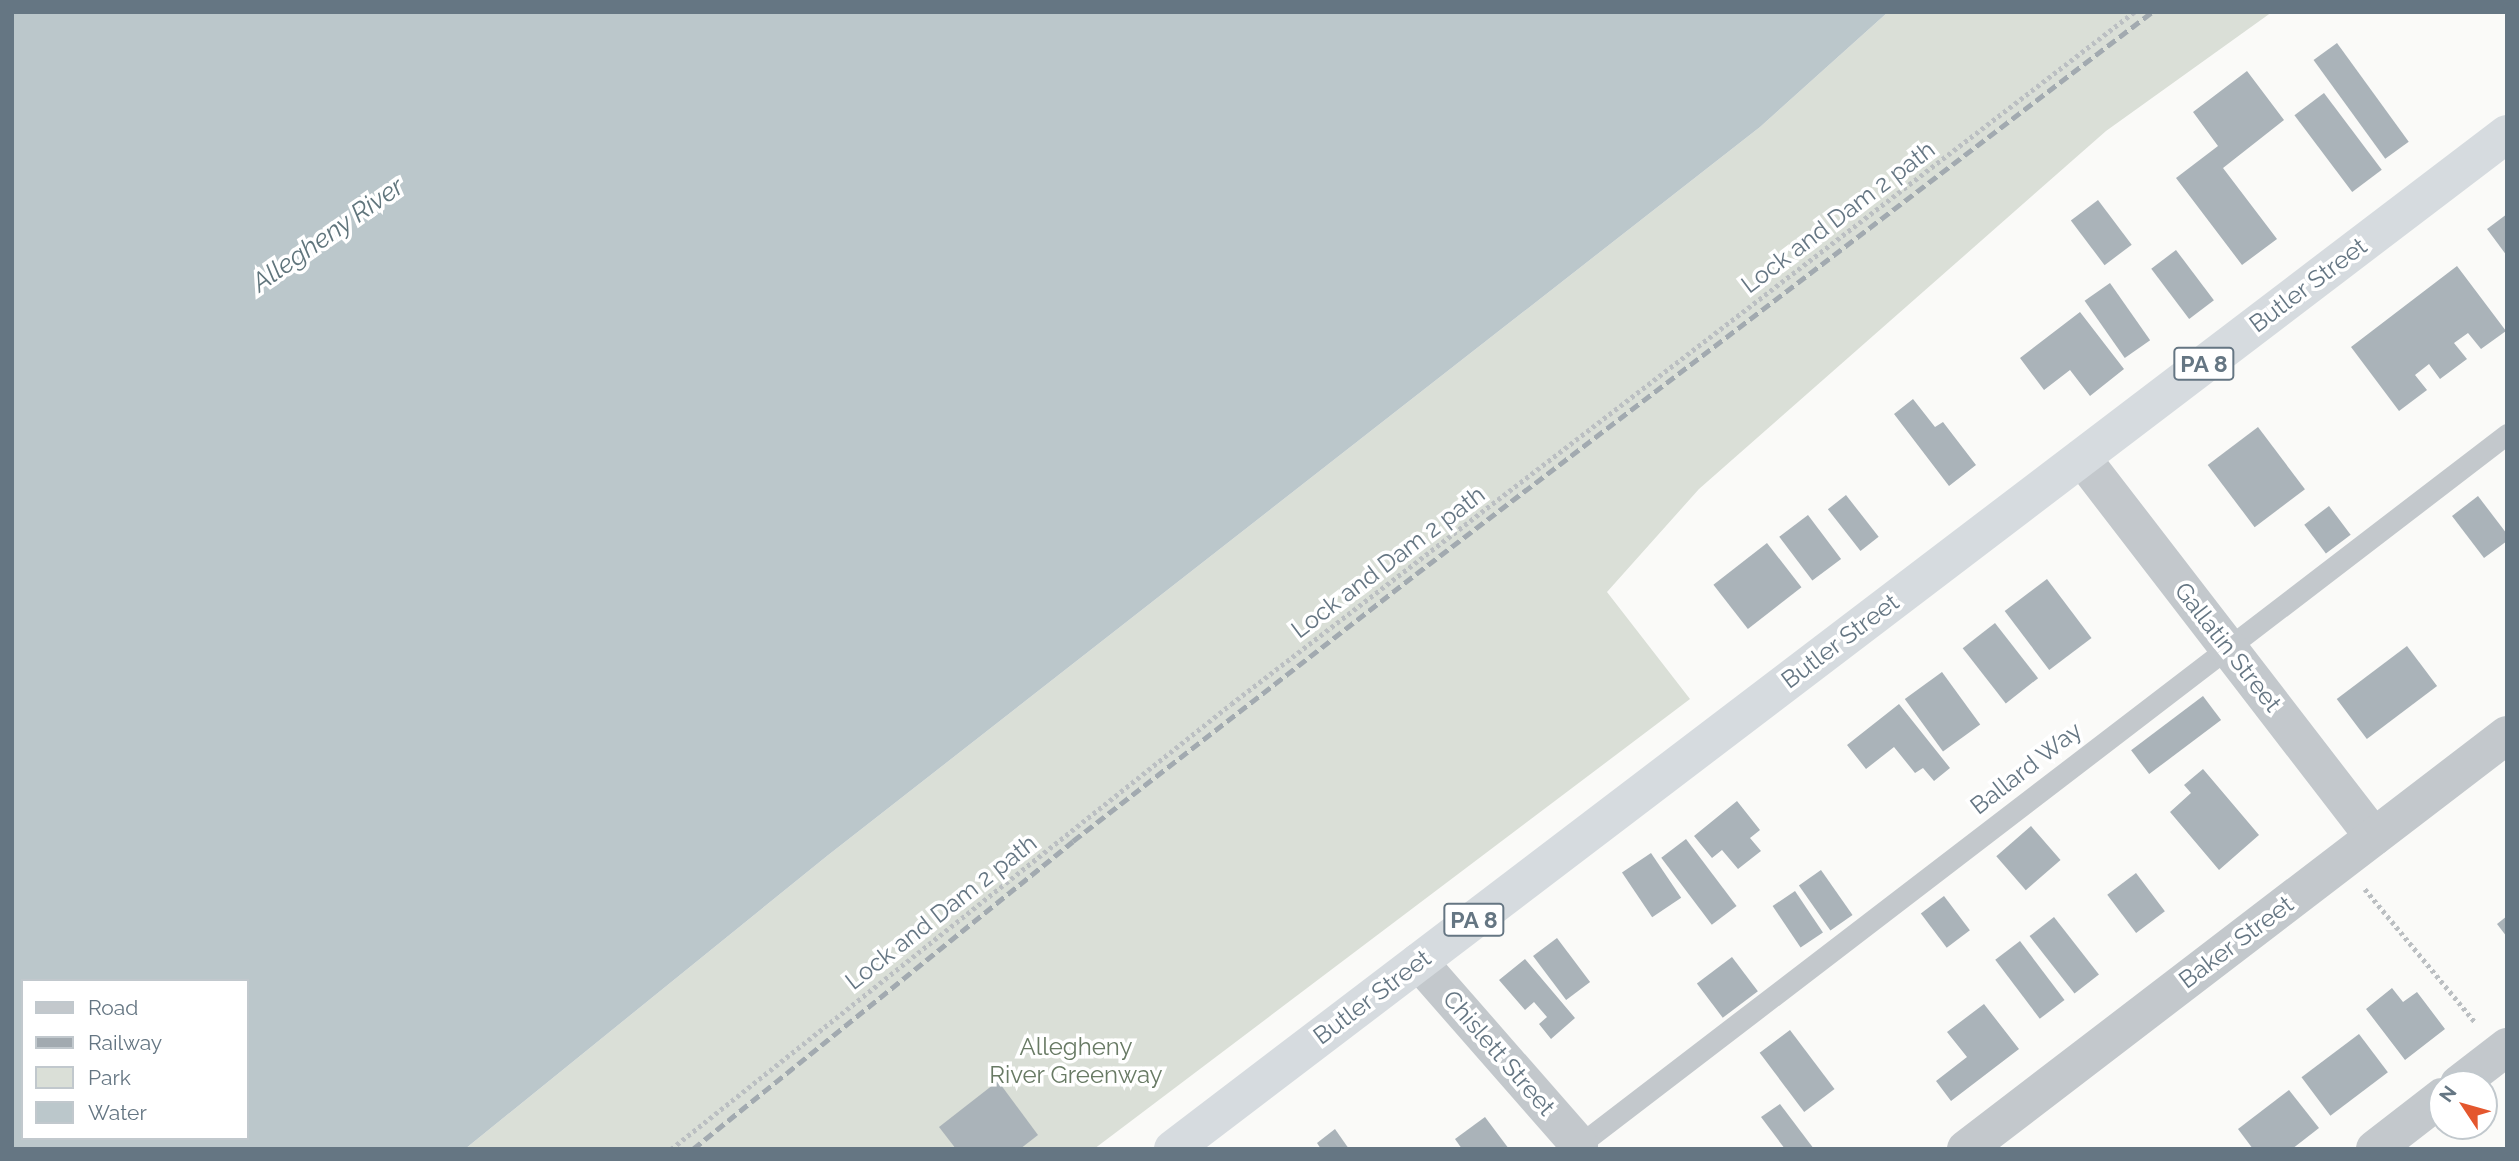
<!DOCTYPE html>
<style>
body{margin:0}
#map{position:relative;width:2519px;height:1161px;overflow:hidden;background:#fafaf8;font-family:Raleway,sans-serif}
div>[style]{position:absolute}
.green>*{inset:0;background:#dadfd7}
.water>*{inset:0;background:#bbc7cb}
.building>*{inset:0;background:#aab3b9;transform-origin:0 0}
.path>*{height:4.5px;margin-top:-2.25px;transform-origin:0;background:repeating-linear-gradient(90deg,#bbbfc2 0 3.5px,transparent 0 7px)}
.service>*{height:21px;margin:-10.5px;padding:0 10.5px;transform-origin:10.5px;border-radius:10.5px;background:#c3c8cc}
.minor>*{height:38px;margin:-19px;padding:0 19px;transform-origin:19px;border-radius:19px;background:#c3c8cc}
.trunk>*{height:38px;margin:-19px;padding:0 19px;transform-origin:19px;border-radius:19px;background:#d6dbdf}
.rail>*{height:5px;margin-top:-2.5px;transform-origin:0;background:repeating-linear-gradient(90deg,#a2aab0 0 10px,transparent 0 15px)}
span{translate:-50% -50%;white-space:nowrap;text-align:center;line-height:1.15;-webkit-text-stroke:7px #fff;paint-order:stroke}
.shield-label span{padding:2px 5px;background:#fff;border:2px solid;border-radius:5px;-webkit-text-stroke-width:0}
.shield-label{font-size:23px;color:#657683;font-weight:700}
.street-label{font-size:24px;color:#657683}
.park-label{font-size:24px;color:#687a64}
.water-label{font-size:26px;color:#60757c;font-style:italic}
.frame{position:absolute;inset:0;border:14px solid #657683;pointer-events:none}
.legend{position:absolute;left:21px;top:979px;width:228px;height:161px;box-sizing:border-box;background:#fff;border:2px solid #c1c8cd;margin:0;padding:9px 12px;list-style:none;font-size:21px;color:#657683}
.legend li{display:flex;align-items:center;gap:14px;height:35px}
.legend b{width:35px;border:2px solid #c1c8cd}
.north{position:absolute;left:2428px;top:1070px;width:70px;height:70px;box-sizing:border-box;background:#fff;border:2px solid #c1c8cd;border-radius:50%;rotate:306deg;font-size:19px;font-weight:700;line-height:28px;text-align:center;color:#657683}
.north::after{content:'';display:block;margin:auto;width:24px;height:32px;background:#e4572e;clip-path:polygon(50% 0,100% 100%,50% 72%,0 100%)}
</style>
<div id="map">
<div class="green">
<i style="clip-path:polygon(1888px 12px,2272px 12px,2106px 131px,1699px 489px,1607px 592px,1690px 699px,1094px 1149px,465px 1149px,827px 856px,1760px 127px)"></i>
</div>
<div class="water">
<i style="clip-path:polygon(evenodd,12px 12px,1888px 12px,1760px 127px,827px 856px,465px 1149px,12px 1149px,12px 12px,23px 981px,247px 981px,247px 1138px,23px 1138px,23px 981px)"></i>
</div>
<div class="building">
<i style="left:2337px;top:43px;width:122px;height:29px;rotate:54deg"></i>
<i style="clip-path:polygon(2247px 71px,2284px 120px,2223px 168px,2277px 239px,2242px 265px,2176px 178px,2218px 146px,2193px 112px)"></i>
<i style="left:2324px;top:93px;width:96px;height:37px;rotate:53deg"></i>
<i style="left:2098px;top:200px;width:56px;height:34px;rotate:53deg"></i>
<i style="clip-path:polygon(2507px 214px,2507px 256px,2487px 229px)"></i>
<i style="left:2176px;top:250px;width:63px;height:31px;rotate:53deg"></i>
<i style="clip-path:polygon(2457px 266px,2506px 331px,2481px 349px,2468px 333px,2454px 343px,2467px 359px,2440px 379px,2429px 364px,2415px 375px,2427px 390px,2399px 411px,2351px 347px)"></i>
<i style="left:2110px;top:283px;width:70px;height:31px;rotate:55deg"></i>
<i style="clip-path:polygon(2080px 312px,2124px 369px,2090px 396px,2070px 370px,2044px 390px,2020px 358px)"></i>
<i style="clip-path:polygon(1913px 399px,1935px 427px,1943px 422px,1976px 465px,1949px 486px,1894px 414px)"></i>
<i style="left:2258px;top:427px;width:78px;height:63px;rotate:53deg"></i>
<i style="left:1846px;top:495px;width:53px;height:23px;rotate:52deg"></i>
<i style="clip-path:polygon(2478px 496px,2507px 534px,2507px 541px,2484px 558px,2452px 516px)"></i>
<i style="left:2329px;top:506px;width:36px;height:31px;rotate:53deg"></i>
<i style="left:1808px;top:515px;width:55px;height:36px;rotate:53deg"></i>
<i style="left:1767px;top:543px;width:56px;height:68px;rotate:52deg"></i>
<i style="left:2047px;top:579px;width:74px;height:53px;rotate:53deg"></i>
<i style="left:1995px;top:623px;width:70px;height:41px;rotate:52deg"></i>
<i style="left:2407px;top:646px;width:50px;height:88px;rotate:53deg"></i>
<i style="left:1942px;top:672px;width:65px;height:46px;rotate:54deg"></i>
<i style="left:2203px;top:696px;width:30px;height:90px;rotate:53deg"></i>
<i style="clip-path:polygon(1899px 704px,1950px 768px,1934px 781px,1923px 768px,1915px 773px,1894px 747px,1866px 769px,1847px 745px)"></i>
<i style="clip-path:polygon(2203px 769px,2259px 835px,2219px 870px,2170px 812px,2191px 793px,2184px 785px)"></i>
<i style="clip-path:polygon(1737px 801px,1760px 830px,1750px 838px,1761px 851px,1738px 869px,1722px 850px,1712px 858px,1694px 836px)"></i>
<i style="left:2031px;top:826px;width:45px;height:46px;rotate:49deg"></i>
<i style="left:1686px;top:839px;width:84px;height:31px;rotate:53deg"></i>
<i style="left:1651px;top:853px;width:54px;height:35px;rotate:56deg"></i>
<i style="left:1821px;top:870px;width:55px;height:27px;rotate:55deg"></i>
<i style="left:2136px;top:873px;width:48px;height:36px;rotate:53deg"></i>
<i style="left:1795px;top:891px;width:50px;height:27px;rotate:56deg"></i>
<i style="left:1944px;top:896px;width:43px;height:29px;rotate:53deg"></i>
<i style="clip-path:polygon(2507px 916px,2507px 937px,2497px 924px)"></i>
<i style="left:2054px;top:917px;width:73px;height:31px;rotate:52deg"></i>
<i style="left:1557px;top:938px;width:55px;height:30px;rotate:53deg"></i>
<i style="left:2020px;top:941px;width:74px;height:31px;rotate:53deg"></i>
<i style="left:1732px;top:957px;width:43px;height:44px;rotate:53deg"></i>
<i style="clip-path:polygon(1525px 959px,1575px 1018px,1551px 1039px,1539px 1024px,1547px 1017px,1534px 1002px,1525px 1010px,1499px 980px)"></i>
<i style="clip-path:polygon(2392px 988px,2403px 1002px,2417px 992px,2445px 1029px,2405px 1060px,2366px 1009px)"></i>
<i style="clip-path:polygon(1984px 1004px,2019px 1049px,1951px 1101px,1936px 1081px,1967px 1057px,1947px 1032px)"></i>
<i style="left:1790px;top:1030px;width:74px;height:38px;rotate:53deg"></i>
<i style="left:2359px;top:1034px;width:48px;height:72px;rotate:53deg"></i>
<i style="clip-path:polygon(998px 1081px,1038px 1135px,1020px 1149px,956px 1149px,939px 1127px)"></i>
<i style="clip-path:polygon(2289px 1090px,2319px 1128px,2292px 1149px,2253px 1149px,2238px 1129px)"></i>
<i style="clip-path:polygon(1780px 1104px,1814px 1149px,1785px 1149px,1761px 1117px)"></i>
<i style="clip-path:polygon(1485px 1117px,1509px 1149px,1462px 1149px,1455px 1139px)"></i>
<i style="clip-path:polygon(1335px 1129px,1349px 1149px,1321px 1149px,1317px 1143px)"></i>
</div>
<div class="path">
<i style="left:2365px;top:889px;width:174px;rotate:50.4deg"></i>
<i style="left:671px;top:1149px;width:715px;rotate:-38.47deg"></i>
<i style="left:1231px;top:704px;width:1138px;rotate:-37.46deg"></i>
</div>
<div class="service">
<i style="left:1579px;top:1145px;width:1169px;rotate:-37.46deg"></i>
</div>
<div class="minor">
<i style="left:2082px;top:458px;width:478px;rotate:52.4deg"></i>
<i style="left:1419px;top:962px;width:243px;rotate:48.8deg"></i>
<i style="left:2459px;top:1084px;width:61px;rotate:-37.6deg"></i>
<i style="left:1966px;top:1149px;width:681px;rotate:-37.43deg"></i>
<i style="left:2375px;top:1149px;width:85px;rotate:-37.8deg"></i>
</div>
<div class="trunk">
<i style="left:1173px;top:1149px;width:1676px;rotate:-37.27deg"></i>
</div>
<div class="rail">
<i style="left:693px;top:1149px;width:489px;rotate:-39deg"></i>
<i style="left:1073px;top:841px;width:435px;rotate:-37.9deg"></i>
<i style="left:1416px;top:574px;width:926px;rotate:-37.36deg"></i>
</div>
<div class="shield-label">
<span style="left:2204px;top:364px">PA 8</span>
<span style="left:1474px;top:920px">PA 8</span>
</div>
<div class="street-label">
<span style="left:1838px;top:217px;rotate:-37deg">Lock and Dam 2 path</span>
<span style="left:2308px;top:285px;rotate:-37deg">Butler Street</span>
<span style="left:1388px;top:562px;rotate:-37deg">Lock and Dam 2 path</span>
<span style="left:1840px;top:641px;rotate:-37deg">Butler Street</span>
<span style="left:2228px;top:647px;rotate:52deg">Gallatin Street</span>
<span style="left:2026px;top:768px;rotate:-38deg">Ballard Way</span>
<span style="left:941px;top:912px;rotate:-38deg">Lock and Dam 2 path</span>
<span style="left:2236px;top:942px;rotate:-37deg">Baker Street</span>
<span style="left:1372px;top:997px;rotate:-37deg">Butler Street</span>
<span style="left:1499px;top:1053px;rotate:49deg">Chislett Street</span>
</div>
<div class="park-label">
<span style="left:1076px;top:1061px">Allegheny<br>River Greenway</span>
</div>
<div class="water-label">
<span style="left:328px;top:235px;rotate:-35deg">Allegheny River</span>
</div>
<div class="frame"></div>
<ul class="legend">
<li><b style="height:9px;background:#c3c8cc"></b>Road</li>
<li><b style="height:9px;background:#a2aab0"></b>Railway</li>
<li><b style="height:19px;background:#dadfd7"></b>Park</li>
<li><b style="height:19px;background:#bbc7cb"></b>Water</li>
</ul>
<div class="north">N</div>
</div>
